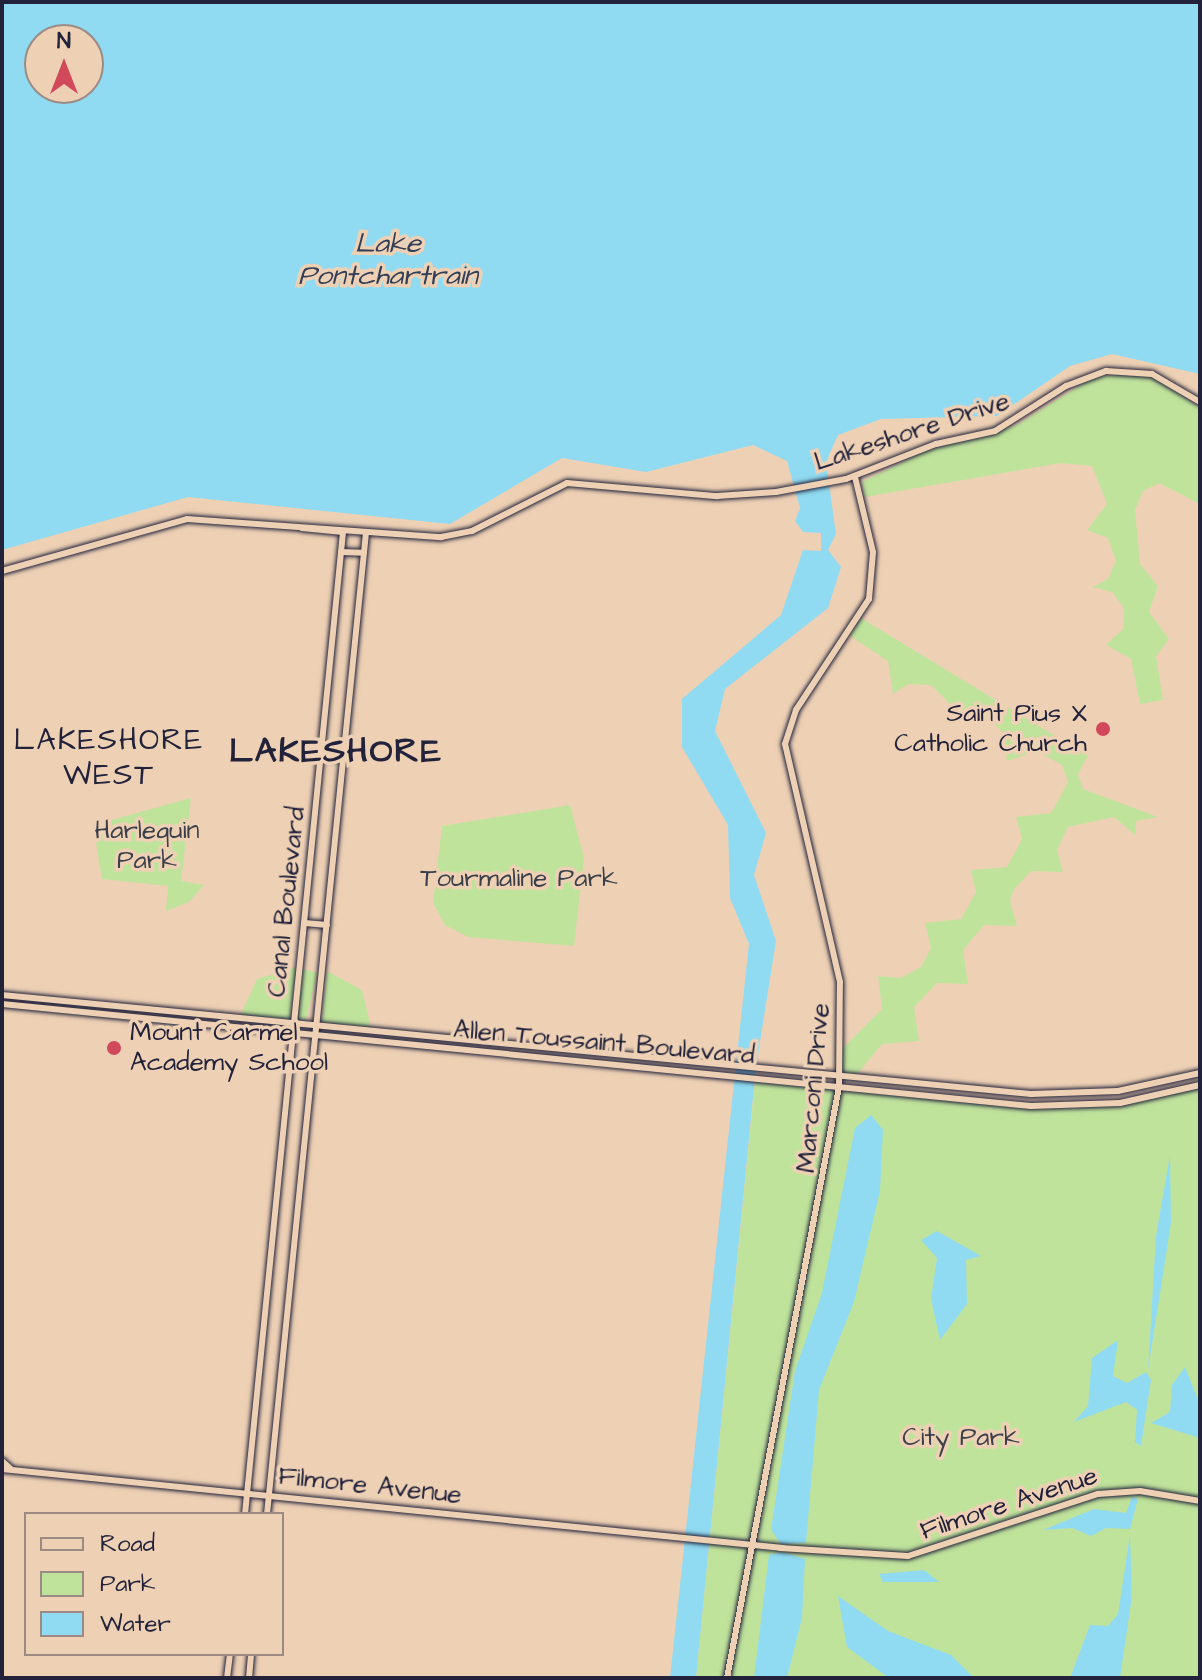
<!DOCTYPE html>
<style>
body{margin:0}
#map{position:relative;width:1202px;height:1680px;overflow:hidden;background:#eed1b5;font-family:"Architects Daughter",sans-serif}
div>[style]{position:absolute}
.green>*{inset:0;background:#c0e39c;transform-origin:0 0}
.water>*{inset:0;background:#90dbf1}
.roads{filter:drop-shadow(0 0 2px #22223b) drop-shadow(0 0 2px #22223b)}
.secondary>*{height:6px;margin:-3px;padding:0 3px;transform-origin:3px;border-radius:3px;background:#eed1b5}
.dots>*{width:22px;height:22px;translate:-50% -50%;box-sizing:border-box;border:4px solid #eed1b5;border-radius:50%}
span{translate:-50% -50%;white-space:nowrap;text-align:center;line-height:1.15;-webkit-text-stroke:7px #eed1b5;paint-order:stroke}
.street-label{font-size:26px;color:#22223b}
.poi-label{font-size:26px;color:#22223b}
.right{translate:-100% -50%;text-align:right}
.left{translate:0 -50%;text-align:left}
.park-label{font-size:26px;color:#3a3f4a}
.water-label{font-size:28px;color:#323e56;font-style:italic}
.quarter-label{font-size:30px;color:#22223b;letter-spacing:2px}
.district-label{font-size:34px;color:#22223b;font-weight:700;letter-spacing:2px}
.frame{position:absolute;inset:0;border:4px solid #22223b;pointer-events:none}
.legend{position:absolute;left:24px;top:1512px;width:260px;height:144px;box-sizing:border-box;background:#eed1b5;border:2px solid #9c8b84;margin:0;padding:10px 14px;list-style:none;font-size:24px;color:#22223b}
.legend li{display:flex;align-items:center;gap:16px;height:40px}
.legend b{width:40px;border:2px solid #9c8b84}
.north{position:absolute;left:24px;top:24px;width:80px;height:80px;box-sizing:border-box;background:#eed1b5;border:2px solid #9c8b84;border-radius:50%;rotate:0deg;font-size:22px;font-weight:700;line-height:32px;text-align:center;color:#22223b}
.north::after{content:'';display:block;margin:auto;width:28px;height:36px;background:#d1495b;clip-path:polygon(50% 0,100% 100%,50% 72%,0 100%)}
</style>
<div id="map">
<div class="green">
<i style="clip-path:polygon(1134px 373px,1160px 380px,1200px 408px,1200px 504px,1159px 483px,1143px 491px,1135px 510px,1140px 564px,1158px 586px,1149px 612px,1169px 639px,1156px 656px,1163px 700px,1140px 704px,1131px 659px,1106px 645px,1123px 629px,1124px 608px,1112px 592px,1093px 587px,1108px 579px,1116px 561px,1108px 538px,1087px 530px,1107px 504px,1092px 466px,1061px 463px,865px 497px,862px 482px,923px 452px,1017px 425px,1092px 378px)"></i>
<i style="clip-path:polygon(861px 618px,1088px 756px,1078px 774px,1083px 789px,1158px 817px,1136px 821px,1135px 835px,1114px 817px,1068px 827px,1057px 850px,1063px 872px,1031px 871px,1014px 889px,1010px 901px,1017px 926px,984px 925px,963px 950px,968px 984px,937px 983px,914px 1007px,919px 1041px,882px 1044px,855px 1077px,840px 1075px,842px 1049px,882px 1009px,878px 976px,901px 978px,921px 967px,931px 948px,925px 923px,961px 919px,976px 892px,971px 870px,1007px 867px,1022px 839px,1016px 817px,1051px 813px,1068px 782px,1062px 765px,1037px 751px,1007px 761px,1003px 732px,990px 720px,969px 716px,950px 725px,949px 703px,931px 685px,908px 684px,893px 694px,888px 661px,850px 636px)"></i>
<i style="clip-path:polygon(191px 798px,181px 881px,204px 885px,189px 902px,166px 911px,168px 886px,102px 879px,93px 825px)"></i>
<i style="clip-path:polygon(570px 805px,584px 858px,574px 946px,468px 937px,445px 925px,433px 903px,442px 826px)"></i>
<i style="clip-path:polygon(297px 967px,290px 1019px,240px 1016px,257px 979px)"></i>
<i style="left:302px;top:969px;width:16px;height:50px;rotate:14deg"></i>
<i style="clip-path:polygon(327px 971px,362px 990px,371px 1028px,322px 1022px)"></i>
<i style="clip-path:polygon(755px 1082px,1003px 1104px,1120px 1103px,1200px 1085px,1200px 1678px,696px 1678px)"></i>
</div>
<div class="water">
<i style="clip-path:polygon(evenodd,2px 2px,1200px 2px,1200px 374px,1112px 354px,1070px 366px,997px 416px,881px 419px,838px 435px,826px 462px,836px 534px,828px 550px,841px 567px,828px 608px,725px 689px,715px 731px,766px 833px,754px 875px,776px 941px,756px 1067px,696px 1678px,670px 1678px,749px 944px,730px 898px,728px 825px,682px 747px,682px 699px,781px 615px,803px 550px,821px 551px,821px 533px,803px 532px,795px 521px,800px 508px,787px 461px,753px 445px,646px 472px,562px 458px,450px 524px,188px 497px,2px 550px,2px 2px,40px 40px,88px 40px,88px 88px,40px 88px,40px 40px)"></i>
<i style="clip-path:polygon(871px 1115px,883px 1130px,880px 1191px,854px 1302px,819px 1390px,806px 1543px,781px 1544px,771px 1530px,795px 1371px,822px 1293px,855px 1128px)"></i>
<i style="clip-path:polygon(1170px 1155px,1171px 1223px,1148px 1370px,1156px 1236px)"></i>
<i style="clip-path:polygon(937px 1231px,981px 1256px,966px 1260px,967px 1304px,940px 1340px,931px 1299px,937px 1258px,921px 1240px)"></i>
<i style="clip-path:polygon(1118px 1340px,1113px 1376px,1127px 1383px,1146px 1372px,1151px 1380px,1141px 1446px,1135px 1442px,1137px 1410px,1126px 1402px,1074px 1422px,1088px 1406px,1092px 1358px)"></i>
<i style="clip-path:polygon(1185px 1367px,1200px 1405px,1200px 1438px,1151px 1423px,1170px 1412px,1172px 1385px)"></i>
<i style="clip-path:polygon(1132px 1497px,1138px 1499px,1130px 1529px,1106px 1528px,1091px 1536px,1072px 1528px,1043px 1530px,1094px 1509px,1126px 1513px)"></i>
<i style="clip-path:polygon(1130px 1535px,1132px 1596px,1120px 1678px,1070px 1678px,1090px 1625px,1108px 1626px,1118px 1614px)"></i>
<i style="clip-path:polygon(782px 1552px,805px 1559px,802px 1618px,787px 1678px,754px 1678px,769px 1555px)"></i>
<i style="clip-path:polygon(924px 1570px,939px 1582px,883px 1582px,879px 1574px)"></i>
<i style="clip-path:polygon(838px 1596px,888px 1631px,951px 1655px,974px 1678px,889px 1678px,847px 1647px)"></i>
</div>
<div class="roads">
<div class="secondary">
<i style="left:302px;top:528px;width:41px;rotate:5.6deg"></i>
<i style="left:341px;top:552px;width:23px;rotate:2deg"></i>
<i style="left:2px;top:571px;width:192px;rotate:-15.7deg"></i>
<i style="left:187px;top:519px;width:255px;rotate:4.1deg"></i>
<i style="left:441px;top:537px;width:32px;rotate:-11deg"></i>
<i style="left:472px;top:531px;width:106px;rotate:-26.8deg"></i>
<i style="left:567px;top:483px;width:151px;rotate:5deg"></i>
<i style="left:717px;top:496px;width:59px;rotate:-3.9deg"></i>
<i style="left:776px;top:492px;width:71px;rotate:-10.5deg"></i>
<i style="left:846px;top:479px;width:97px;rotate:-21.3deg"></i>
<i style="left:936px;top:444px;width:60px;rotate:-12.4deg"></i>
<i style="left:995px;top:431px;width:84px;rotate:-32.4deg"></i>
<i style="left:1066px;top:386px;width:43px;rotate:-20.6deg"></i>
<i style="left:1106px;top:371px;width:46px;rotate:3.7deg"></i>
<i style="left:1152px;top:374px;width:56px;rotate:30.3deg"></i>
<i style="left:321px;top:756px;width:23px;rotate:7deg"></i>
<i style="left:305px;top:923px;width:22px;rotate:5deg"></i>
<i style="left:2px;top:995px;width:1034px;rotate:5.5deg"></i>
<i style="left:1031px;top:1094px;width:87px;rotate:-2deg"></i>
<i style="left:1118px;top:1091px;width:84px;rotate:-12.4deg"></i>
<i style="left:2px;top:1004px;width:1034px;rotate:5.66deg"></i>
<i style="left:1031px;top:1106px;width:89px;rotate:-1.9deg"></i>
<i style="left:1120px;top:1103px;width:82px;rotate:-12.7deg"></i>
<i style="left:2px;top:1461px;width:12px;rotate:42deg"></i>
<i style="left:2px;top:1469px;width:785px;rotate:5.78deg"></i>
<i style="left:245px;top:1514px;width:987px;rotate:-84.3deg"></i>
<i style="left:267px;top:1514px;width:986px;rotate:-84.24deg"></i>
<i style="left:780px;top:1548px;width:128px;rotate:3.6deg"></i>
<i style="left:908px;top:1556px;width:200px;rotate:-18.1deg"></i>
<i style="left:1098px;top:1494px;width:42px;rotate:-4.1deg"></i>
<i style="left:1140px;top:1491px;width:61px;rotate:9.5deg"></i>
<i style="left:227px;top:1678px;width:24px;rotate:-83deg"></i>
<i style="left:249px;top:1678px;width:24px;rotate:-85deg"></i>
<i style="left:727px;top:1678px;width:602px;rotate:-79.27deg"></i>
<i style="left:839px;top:1087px;width:105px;rotate:-89.5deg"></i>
<i style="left:840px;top:982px;width:244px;rotate:-103deg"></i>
<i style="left:785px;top:744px;width:36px;rotate:-72deg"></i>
<i style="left:796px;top:710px;width:133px;rotate:-56.7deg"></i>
<i style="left:869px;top:599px;width:47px;rotate:-85.1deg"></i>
<i style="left:873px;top:552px;width:77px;rotate:-103.5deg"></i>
</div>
</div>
<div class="dots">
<i style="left:1103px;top:729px;background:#d1495b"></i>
<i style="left:114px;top:1048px;background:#d1495b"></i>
</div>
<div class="street-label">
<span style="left:912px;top:432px;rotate:-18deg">Lakeshore Drive</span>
<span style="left:287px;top:902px;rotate:-84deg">Canal Boulevard</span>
<span style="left:604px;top:1043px;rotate:5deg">Allen Toussaint Boulevard</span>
<span style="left:814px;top:1088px;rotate:-85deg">Marconi Drive</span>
<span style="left:370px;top:1486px;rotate:6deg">Filmore Avenue</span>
<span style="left:1009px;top:1504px;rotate:-18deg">Filmore Avenue</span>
</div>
<div class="poi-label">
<span class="right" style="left:1087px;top:729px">Saint Pius X<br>Catholic Church</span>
<span class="left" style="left:130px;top:1048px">Mount Carmel<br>Academy School</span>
</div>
<div class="park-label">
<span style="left:147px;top:846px">Harlequin<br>Park</span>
<span style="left:519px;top:879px">Tourmaline Park</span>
<span style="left:961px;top:1438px">City Park</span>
</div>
<div class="water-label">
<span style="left:388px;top:260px">Lake<br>Pontchartrain</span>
</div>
<div class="quarter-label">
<span style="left:109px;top:757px">LAKESHORE<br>WEST</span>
</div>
<div class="district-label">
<span style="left:336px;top:752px">LAKESHORE</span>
</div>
<div class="frame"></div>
<ul class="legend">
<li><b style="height:10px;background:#eed1b5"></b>Road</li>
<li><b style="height:22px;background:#c0e39c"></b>Park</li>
<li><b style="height:22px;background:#90dbf1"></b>Water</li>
</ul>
<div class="north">N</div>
</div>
